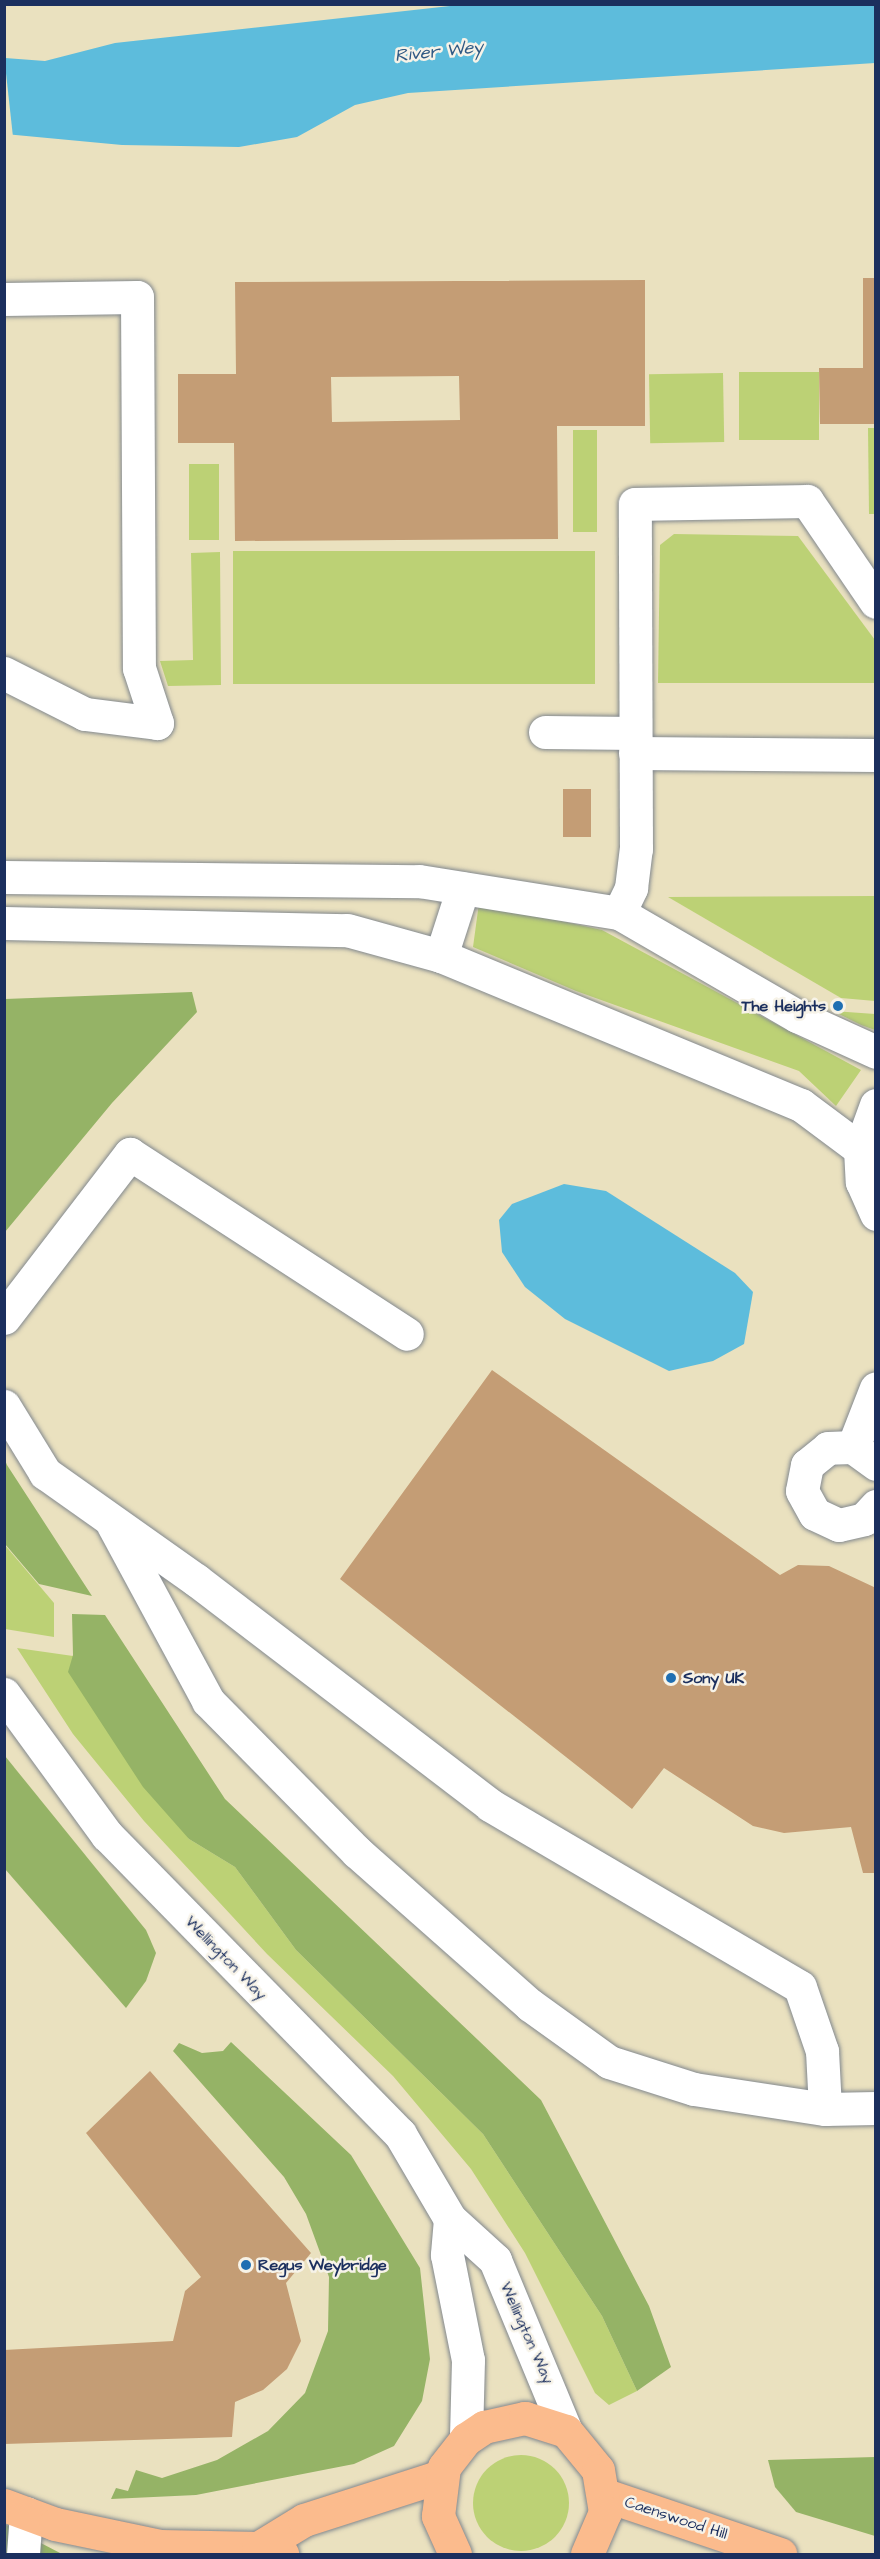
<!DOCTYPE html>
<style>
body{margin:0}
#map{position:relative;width:880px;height:2559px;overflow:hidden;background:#eae1bf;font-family:"Architects Daughter",sans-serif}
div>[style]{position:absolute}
.green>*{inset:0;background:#bcd175;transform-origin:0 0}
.round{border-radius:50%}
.forest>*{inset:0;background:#95b366}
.water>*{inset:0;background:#5dbcdc}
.pier>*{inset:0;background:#eae1bf}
.building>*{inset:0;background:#c49d75;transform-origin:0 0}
.roads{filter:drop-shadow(0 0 2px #82888e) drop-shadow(0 0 2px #82888e)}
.minor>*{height:33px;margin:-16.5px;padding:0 16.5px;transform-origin:16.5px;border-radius:16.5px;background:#fff}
.major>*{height:33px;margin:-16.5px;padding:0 16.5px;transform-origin:16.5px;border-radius:16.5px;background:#fbbb8d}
.dots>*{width:16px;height:16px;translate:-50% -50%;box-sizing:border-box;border:3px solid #f7f3e8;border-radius:50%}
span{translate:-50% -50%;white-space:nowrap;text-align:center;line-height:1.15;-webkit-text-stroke:5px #f7f3e8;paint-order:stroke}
.poi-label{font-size:16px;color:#1b2f5e;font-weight:700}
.right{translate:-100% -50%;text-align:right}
.left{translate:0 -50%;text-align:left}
.street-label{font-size:16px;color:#1b2f5e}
.water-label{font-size:18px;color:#2f5984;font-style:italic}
.frame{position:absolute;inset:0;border:6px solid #1b2f5e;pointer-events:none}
</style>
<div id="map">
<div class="green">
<i style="left:739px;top:372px;width:80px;height:68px"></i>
<i style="left:723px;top:373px;width:69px;height:74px;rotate:89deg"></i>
<i style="clip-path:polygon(875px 428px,875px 514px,869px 514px,868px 428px)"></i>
<i style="left:573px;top:430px;width:24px;height:102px"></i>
<i style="left:189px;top:464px;width:30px;height:76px"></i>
<i style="clip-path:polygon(674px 534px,798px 536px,875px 640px,875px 683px,658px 683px,660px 545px)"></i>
<i style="left:595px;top:551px;width:133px;height:362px;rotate:90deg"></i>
<i style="clip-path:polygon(220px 552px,221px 685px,168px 686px,160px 661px,193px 660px,191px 553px)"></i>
<i style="clip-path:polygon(875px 896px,875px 1001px,841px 998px,668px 897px)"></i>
<i style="clip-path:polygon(479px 903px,602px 930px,861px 1070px,836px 1106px,799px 1071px,576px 991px,473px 947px)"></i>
<i style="clip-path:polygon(833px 1011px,875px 1014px,875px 1030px,861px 1025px)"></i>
<i style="clip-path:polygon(4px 1544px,54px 1603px,54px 1637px,5px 1629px)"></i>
<i style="clip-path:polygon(17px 1648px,73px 1656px,189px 1839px,235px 1867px,296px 1950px,483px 2134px,602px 2316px,637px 2391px,609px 2405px,595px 2393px,525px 2253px,471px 2169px,393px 2076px,267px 1954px,144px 1821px,73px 1734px)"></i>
<i class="round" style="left:473px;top:2455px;width:96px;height:96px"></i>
</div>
<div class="forest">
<i style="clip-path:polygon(192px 992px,197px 1012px,112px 1103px,5px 1232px,5px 999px)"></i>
<i style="clip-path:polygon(5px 1460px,7px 1465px,92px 1596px,39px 1584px,5px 1544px)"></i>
<i style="clip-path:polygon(72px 1614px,105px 1615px,225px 1799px,541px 2100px,649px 2306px,671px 2367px,637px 2391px,602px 2316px,483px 2134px,296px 1950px,235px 1867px,189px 1839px,143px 1787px,68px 1672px,73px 1655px)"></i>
<i style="clip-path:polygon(5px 1756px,146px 1930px,156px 1953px,146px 1981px,126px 2008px,5px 1869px)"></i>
<i style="clip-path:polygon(231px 2042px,351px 2155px,420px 2268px,430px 2359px,422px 2401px,394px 2446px,354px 2464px,196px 2495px,111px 2499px,116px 2488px,128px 2491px,136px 2470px,162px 2478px,217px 2460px,268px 2431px,305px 2393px,328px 2331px,329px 2277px,306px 2214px,284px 2177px,173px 2051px,179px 2043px,202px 2053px,223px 2051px)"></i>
<i style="clip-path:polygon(875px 2457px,875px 2536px,796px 2512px,775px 2487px,768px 2460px)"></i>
<i style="clip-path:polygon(4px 2525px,6px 2525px,62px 2554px,5px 2554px)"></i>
</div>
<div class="water">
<i style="clip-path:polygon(459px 5px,875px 5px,875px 63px,408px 93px,355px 105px,297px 137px,239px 147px,122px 145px,5px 134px,5px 58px,45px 61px,115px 43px)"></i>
<i style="clip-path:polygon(564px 1184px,606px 1191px,735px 1273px,753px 1292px,744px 1344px,713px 1361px,669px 1371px,565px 1319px,525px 1287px,502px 1252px,499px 1220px,512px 1204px)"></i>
</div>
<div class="pier">
<i style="clip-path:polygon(4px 55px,13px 137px,4px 137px)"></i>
</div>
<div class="building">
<i style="clip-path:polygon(863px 278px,876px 278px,876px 424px,820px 424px,819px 368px,863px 368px)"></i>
<i style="clip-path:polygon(evenodd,645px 280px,645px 426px,557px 426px,558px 539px,235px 541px,234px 443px,178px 443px,178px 374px,236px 374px,235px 282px,645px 280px,459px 376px,460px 420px,332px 422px,331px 377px,459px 376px)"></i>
<i style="left:563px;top:789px;width:28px;height:48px"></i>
<i style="clip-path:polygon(492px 1370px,780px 1575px,798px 1565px,829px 1566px,876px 1588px,876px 1873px,863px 1873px,851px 1827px,784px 1833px,753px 1826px,664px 1768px,632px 1809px,340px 1579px)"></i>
<i style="clip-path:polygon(150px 2071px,311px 2253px,286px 2283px,301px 2341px,287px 2369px,263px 2390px,235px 2402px,232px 2437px,4px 2444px,4px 2350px,173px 2341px,185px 2291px,201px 2277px,86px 2133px)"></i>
</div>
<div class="roads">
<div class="minor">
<i style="left:4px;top:299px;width:133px;rotate:-0.9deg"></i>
<i style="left:137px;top:297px;width:371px;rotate:89.7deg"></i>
<i style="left:139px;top:668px;width:58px;rotate:71.9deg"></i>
<i style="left:157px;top:723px;width:73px;rotate:-172.9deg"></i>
<i style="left:85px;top:714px;width:91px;rotate:-153.2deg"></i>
<i style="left:545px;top:732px;width:90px;rotate:0.6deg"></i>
<i style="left:635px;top:753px;width:241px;rotate:0.5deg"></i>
<i style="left:4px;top:877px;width:415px;rotate:0.6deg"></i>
<i style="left:419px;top:881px;width:203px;rotate:9.1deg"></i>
<i style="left:619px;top:913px;width:206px;rotate:30.1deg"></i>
<i style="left:797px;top:1016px;width:87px;rotate:24.5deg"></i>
<i style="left:619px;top:913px;width:28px;rotate:-64deg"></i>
<i style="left:631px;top:888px;width:39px;rotate:-83deg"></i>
<i style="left:636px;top:849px;width:345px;rotate:-90.2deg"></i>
<i style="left:635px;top:504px;width:172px;rotate:-1deg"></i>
<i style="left:807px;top:501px;width:122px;rotate:55.7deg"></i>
<i style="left:4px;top:923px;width:343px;rotate:1.2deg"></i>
<i style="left:347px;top:930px;width:98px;rotate:15.5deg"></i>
<i style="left:441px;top:956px;width:390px;rotate:22.5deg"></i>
<i style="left:801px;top:1105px;width:74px;rotate:36.7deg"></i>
<i style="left:441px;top:956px;width:71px;rotate:-72.1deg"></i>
<i style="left:876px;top:1105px;width:47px;rotate:110deg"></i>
<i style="left:860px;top:1149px;width:33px;rotate:87deg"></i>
<i style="left:862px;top:1182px;width:35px;rotate:66deg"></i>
<i style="left:4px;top:1318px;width:207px;rotate:-52.5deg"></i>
<i style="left:130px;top:1154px;width:330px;rotate:33deg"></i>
<i style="left:4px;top:1406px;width:79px;rotate:58.5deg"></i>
<i style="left:45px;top:1473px;width:185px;rotate:35.3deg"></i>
<i style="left:196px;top:1580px;width:370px;rotate:37.4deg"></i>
<i style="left:490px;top:1805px;width:359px;rotate:30.4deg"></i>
<i style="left:800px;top:1987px;width:68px;rotate:71deg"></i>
<i style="left:822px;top:2051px;width:58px;rotate:87deg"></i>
<i style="left:853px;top:1447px;width:63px;rotate:-68.7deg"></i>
<i style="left:876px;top:1464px;width:29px;rotate:-144deg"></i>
<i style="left:853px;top:1447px;width:25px;rotate:178deg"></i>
<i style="left:828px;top:1448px;width:27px;rotate:141deg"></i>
<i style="left:807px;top:1465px;width:26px;rotate:101deg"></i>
<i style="left:802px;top:1491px;width:26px;rotate:61deg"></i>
<i style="left:815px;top:1514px;width:26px;rotate:25deg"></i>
<i style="left:839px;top:1525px;width:26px;rotate:-13deg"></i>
<i style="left:864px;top:1519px;width:18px;rotate:-47deg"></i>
<i style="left:113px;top:1525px;width:200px;rotate:61.6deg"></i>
<i style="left:208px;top:1701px;width:212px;rotate:45.4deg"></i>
<i style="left:357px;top:1852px;width:231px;rotate:41.5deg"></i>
<i style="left:530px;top:2005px;width:97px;rotate:35.8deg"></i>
<i style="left:609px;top:2062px;width:89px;rotate:17.6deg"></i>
<i style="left:694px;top:2089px;width:133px;rotate:8.7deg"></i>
<i style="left:825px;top:2109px;width:51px;rotate:-1.1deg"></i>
<i style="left:4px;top:1694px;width:175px;rotate:53.9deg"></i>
<i style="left:107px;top:1835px;width:419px;rotate:45.6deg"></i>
<i style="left:400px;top:2134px;width:99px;rotate:59.5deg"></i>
<i style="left:450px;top:2219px;width:61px;rotate:42.3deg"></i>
<i style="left:495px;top:2260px;width:185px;rotate:67.5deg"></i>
<i style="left:450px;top:2219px;width:36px;rotate:95deg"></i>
<i style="left:447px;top:2255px;width:107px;rotate:78.7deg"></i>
<i style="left:468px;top:2360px;width:79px;rotate:91.5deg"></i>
<i style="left:23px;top:2554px;width:41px;rotate:-85.8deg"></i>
</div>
<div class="major">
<i style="left:605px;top:2495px;width:185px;rotate:18.6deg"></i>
<i style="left:4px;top:2505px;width:54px;rotate:20.4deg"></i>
<i style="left:55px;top:2524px;width:107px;rotate:11.8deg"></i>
<i style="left:160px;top:2546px;width:98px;rotate:1.2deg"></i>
<i style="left:258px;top:2548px;width:25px;rotate:14deg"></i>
<i style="left:258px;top:2548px;width:54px;rotate:-31.3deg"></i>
<i style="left:304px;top:2520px;width:144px;rotate:-17.8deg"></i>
<i style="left:455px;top:2554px;width:42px;rotate:-114.1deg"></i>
<i style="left:438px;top:2516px;width:49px;rotate:-83deg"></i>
<i style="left:444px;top:2467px;width:36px;rotate:-52deg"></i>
<i style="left:466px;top:2439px;width:22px;rotate:-34deg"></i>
<i style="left:484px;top:2427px;width:42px;rotate:-12.4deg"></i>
<i style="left:525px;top:2418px;width:43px;rotate:17.6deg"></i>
<i style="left:566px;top:2431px;width:50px;rotate:50.6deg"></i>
<i style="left:598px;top:2470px;width:43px;rotate:80.5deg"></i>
<i style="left:605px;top:2512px;width:46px;rotate:113.2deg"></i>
</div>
</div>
<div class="dots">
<i style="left:838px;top:1006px;background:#1f6fb2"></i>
<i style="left:671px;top:1678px;background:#1f6fb2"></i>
<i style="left:246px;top:2265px;background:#1f6fb2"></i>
</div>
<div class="poi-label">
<span class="right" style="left:826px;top:1006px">The Heights</span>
<span class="left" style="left:683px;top:1678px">Sony UK</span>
<span class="left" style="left:258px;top:2265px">Regus Weybridge</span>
</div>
<div class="street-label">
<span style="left:226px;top:1958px;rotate:46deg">Wellington Way</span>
<span style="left:527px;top:2333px;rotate:66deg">Wellington Way</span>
<span style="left:676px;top:2518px;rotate:18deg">Caenswood Hill</span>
</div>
<div class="water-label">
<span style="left:439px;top:52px;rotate:-6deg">River Wey</span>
</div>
<div class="frame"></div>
</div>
